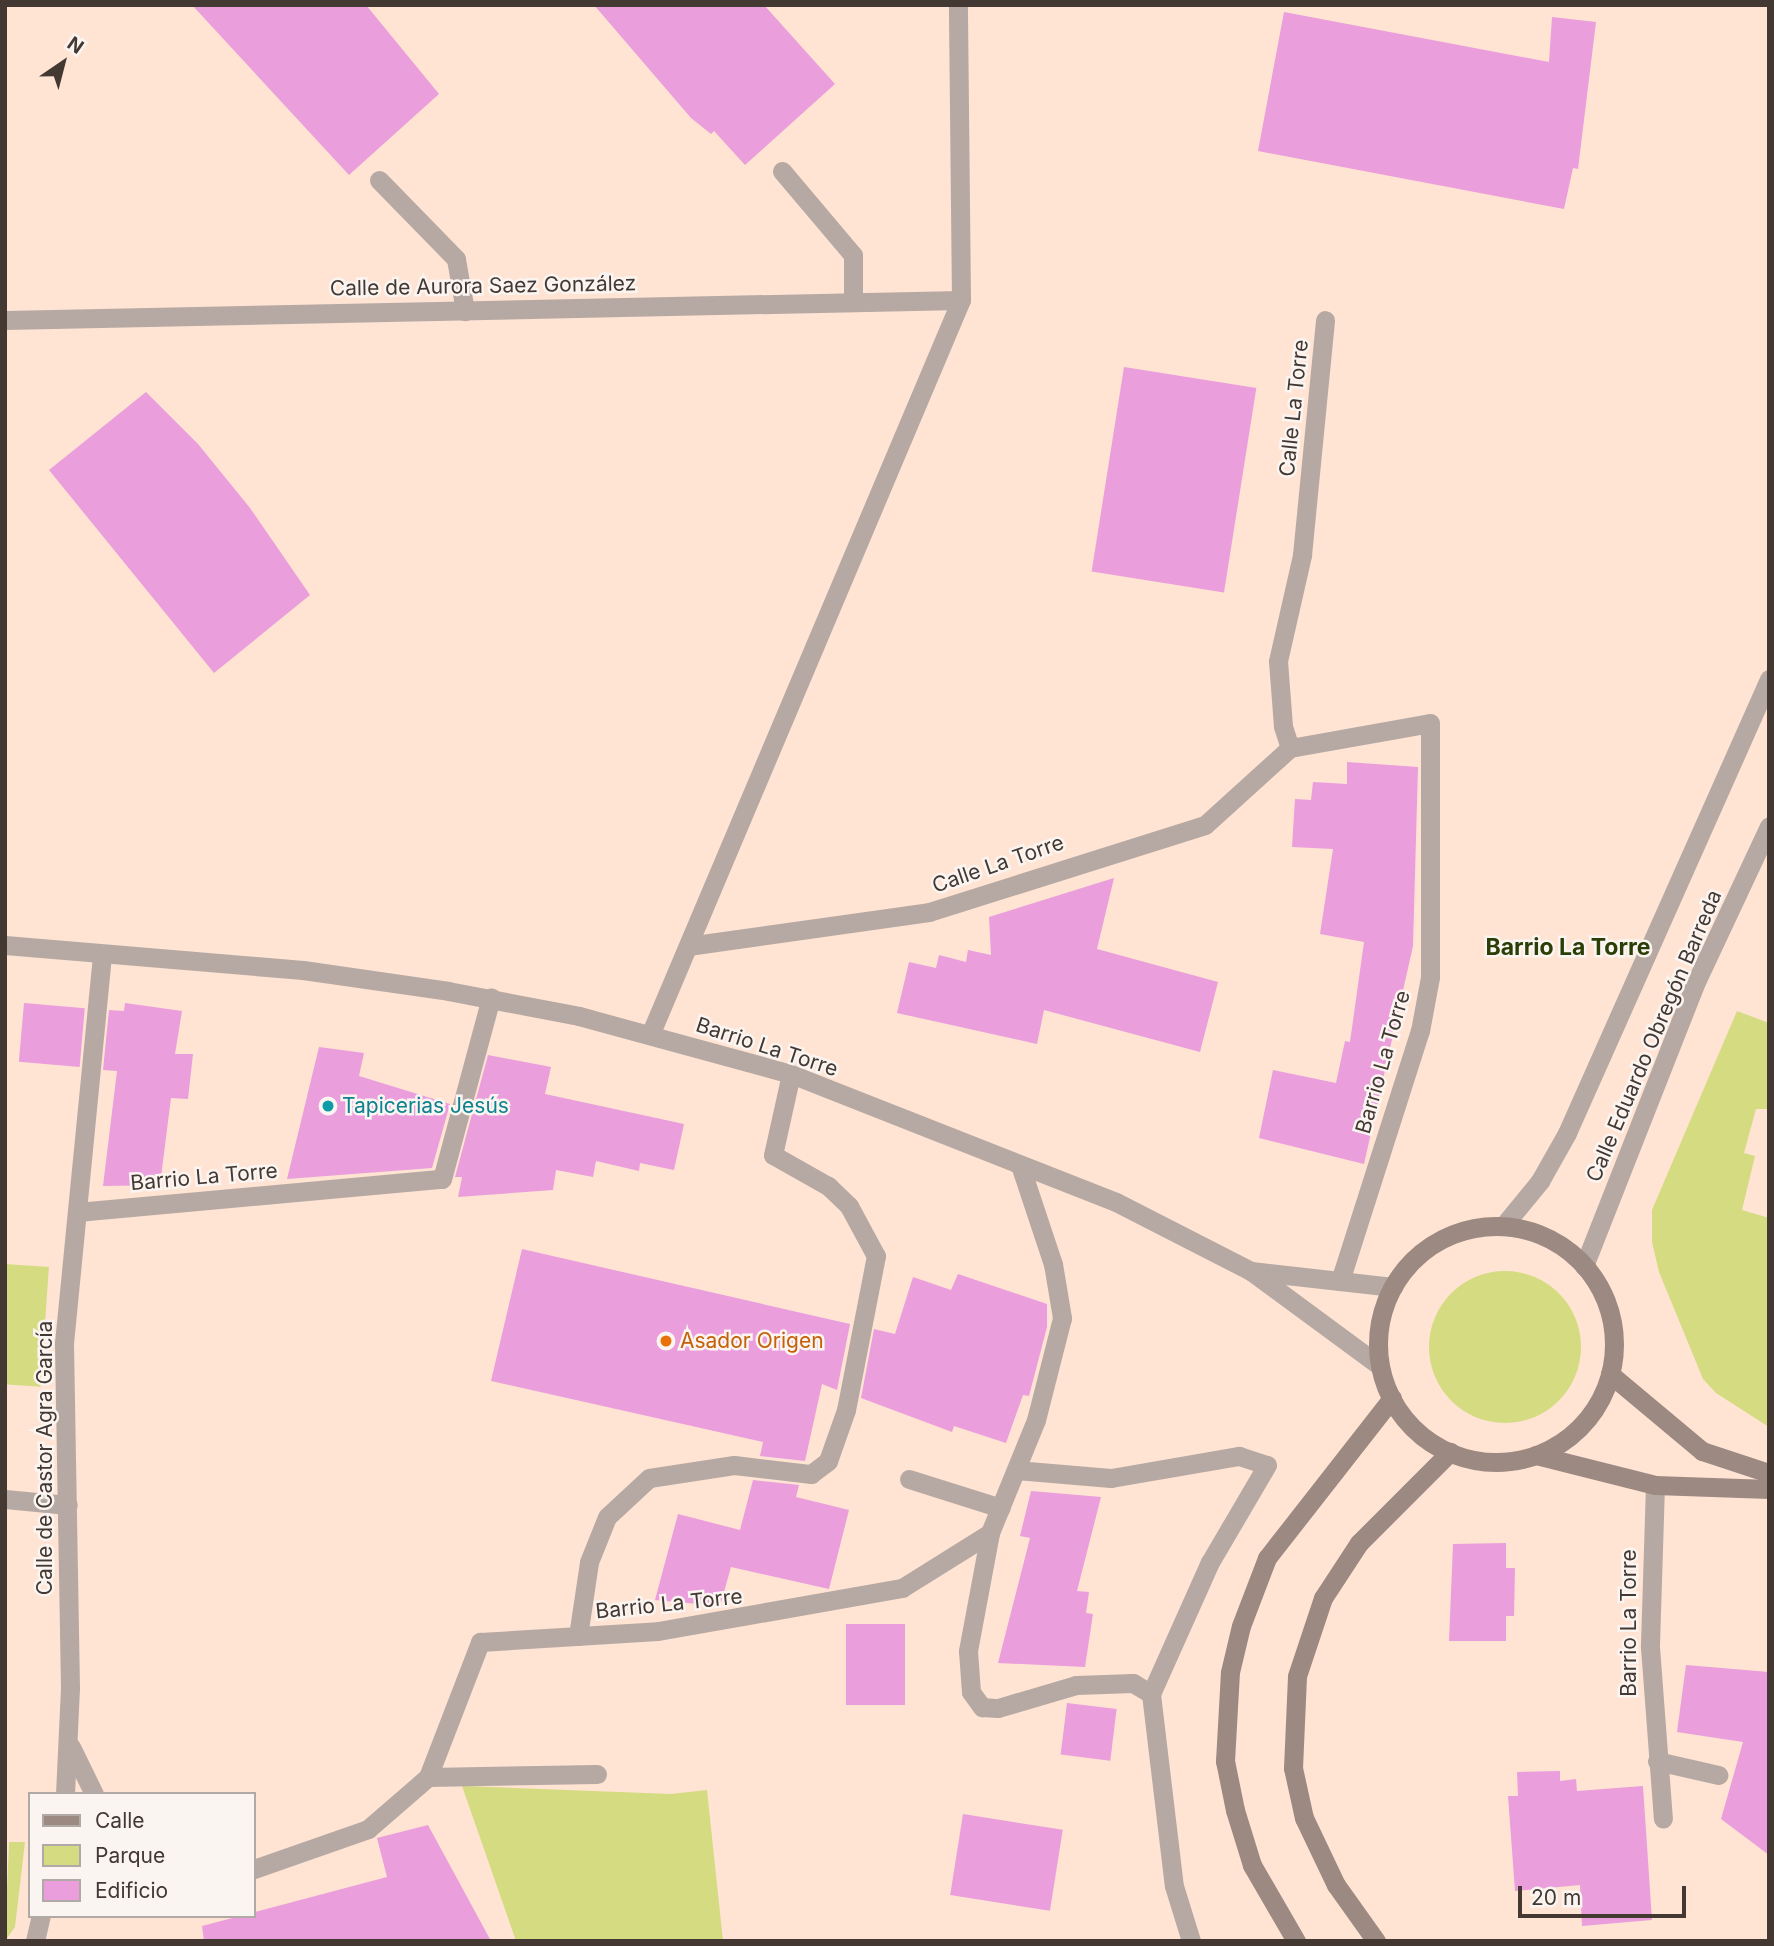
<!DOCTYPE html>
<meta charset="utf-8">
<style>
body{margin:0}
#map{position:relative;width:1774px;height:1946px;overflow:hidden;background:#ffe3d3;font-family:Inter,sans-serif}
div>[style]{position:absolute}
.green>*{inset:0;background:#d5db80;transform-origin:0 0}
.round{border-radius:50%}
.building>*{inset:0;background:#ea9edc;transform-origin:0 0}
.service>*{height:19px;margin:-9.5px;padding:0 9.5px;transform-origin:9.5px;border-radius:9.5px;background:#b6a9a3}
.minor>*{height:19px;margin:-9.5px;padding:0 9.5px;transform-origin:9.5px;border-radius:9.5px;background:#b6a9a3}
.secondary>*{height:19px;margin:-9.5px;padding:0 9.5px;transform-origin:9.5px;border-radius:9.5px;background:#9c8981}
.secondary>.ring{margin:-9.5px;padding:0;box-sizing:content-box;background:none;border:19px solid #9c8981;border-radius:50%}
.dots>*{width:19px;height:19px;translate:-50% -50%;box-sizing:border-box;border:4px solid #fbf5f2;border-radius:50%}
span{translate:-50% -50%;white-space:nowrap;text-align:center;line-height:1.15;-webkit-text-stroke:5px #fbf5f2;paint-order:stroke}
.street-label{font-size:21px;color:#433832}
.culture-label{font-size:21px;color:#0d838f}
.left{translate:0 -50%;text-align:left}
.food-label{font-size:21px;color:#c56008}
.neighbourhood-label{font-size:23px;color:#2b3e07;font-weight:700}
.frame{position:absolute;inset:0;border:7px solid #433832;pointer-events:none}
.legend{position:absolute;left:28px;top:1792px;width:228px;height:126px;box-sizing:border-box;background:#fbf5f2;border:2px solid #b1a9a5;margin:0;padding:9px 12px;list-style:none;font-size:21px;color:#433832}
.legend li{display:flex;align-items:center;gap:14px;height:35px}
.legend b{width:35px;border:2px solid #b1a9a5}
.north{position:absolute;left:28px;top:28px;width:70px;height:70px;-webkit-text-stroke:5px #fbf5f2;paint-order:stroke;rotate:35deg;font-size:19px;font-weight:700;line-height:28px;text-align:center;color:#433832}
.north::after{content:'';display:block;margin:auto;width:24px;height:32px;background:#433832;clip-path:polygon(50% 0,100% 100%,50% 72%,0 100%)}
.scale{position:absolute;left:1518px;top:1886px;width:168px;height:32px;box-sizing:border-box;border:4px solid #433832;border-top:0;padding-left:9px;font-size:21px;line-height:24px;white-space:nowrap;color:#433832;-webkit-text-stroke:5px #fbf5f2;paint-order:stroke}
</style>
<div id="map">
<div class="green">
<i style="clip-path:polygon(1737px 1011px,1769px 1023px,1769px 1109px,1756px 1109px,1744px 1153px,1755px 1156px,1742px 1210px,1769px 1218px,1769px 1427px,1716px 1393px,1703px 1379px,1659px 1272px,1652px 1242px,1652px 1210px)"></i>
<i style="left:5px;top:1264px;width:44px;height:120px;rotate:4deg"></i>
<i class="round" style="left:1429px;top:1271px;width:152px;height:152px"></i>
<i style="clip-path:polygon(462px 1786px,671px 1794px,707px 1790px,723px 1941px,516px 1941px)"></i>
<i style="clip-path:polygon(9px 1842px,25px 1842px,15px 1927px,5px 1941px)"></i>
</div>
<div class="building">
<i style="clip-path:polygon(192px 5px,366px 5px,439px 94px,349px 175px)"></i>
<i style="clip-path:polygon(594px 5px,764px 5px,835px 84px,745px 165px,714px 131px,711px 134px,691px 118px)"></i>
<i style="clip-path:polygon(1284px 12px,1549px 62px,1552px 17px,1596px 22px,1578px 169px,1573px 168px,1564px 209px,1258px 151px)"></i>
<i style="left:1124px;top:367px;width:134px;height:207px;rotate:9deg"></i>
<i style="clip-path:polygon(146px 392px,198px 444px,250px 508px,310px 595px,214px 673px,49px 470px)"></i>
<i style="clip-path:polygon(1347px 762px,1418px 767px,1413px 946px,1364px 1164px,1259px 1138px,1273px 1070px,1336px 1083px,1345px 1041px,1350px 1042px,1364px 942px,1320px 934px,1333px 849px,1292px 847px,1295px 799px,1311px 800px,1313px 782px,1347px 784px)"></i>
<i style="clip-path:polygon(1114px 878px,1097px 949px,1218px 982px,1200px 1052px,1044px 1010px,1037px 1044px,897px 1013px,909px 962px,936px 968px,939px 955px,966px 962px,968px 950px,991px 955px,989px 917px)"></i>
<i style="left:24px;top:1003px;width:61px;height:59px;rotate:5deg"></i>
<i style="clip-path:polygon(125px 1003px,182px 1011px,175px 1054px,193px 1054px,188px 1099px,171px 1098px,160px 1185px,103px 1186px,117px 1071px,103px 1070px,109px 1010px,124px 1011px)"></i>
<i style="clip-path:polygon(319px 1047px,364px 1053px,359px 1076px,450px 1104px,432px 1168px,287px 1179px)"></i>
<i style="clip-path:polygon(488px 1055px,551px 1067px,545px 1094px,684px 1124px,674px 1170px,640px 1163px,639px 1171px,596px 1161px,593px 1177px,556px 1170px,553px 1190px,458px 1197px,462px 1177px,455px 1177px)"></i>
<i style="clip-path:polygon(522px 1249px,850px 1324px,837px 1390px,822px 1384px,805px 1461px,760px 1456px,763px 1442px,491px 1381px)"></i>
<i style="clip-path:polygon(958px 1274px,1047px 1304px,1047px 1327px,1029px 1396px,1023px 1395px,1006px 1443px,954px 1426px,952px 1432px,861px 1398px,874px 1329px,895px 1334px,913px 1277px,951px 1290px)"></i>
<i style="clip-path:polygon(753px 1480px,799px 1485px,796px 1497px,849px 1510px,829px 1589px,731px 1567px,720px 1606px,655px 1600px,678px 1514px,740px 1530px)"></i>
<i style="clip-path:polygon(1031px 1491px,1101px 1497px,1077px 1591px,1089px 1592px,1086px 1613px,1093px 1614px,1085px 1667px,998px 1663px,1030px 1538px,1020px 1536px)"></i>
<i style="clip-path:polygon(1506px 1543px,1506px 1568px,1515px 1568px,1514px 1616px,1506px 1616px,1506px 1641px,1449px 1641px,1453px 1544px)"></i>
<i style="left:905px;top:1624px;width:81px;height:59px;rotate:90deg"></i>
<i style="clip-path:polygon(1686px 1665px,1769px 1672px,1769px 1855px,1721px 1819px,1743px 1742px,1677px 1732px)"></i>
<i style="left:1067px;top:1703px;width:50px;height:52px;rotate:7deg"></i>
<i style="clip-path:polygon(1560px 1771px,1560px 1781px,1576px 1779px,1577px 1791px,1643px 1786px,1652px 1920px,1582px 1926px,1580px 1885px,1515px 1891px,1508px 1796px,1518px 1796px,1517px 1772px)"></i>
<i style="left:963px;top:1814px;width:101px;height:82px;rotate:9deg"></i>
<i style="clip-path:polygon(428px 1825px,491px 1941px,204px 1941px,202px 1926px,387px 1877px,377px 1838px)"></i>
</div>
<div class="service">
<i style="left:782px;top:171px;width:110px;rotate:49.8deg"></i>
<i style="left:853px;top:255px;width:46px;rotate:90deg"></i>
<i style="left:379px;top:180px;width:110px;rotate:45.7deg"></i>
<i style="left:456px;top:259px;width:53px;rotate:80.2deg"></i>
<i style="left:1290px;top:748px;width:23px;rotate:-108deg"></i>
<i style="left:1283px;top:726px;width:65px;rotate:-94.4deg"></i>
<i style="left:1278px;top:661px;width:109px;rotate:-77.2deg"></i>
<i style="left:1302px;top:555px;width:236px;rotate:-84.4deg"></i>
<i style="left:1340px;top:1281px;width:262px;rotate:-72.3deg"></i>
<i style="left:1420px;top:1031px;width:55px;rotate:-79.5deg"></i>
<i style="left:1430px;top:977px;width:254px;rotate:-90deg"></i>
<i style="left:5px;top:1499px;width:63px;rotate:5.4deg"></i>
<i style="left:578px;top:1636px;width:75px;rotate:-81.5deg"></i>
<i style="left:589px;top:1562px;width:48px;rotate:-68.2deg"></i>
<i style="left:607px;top:1517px;width:57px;rotate:-42.9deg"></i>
<i style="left:649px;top:1478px;width:86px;rotate:-8.7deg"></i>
<i style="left:734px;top:1465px;width:78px;rotate:6.7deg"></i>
<i style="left:811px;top:1474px;width:21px;rotate:-37deg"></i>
<i style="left:828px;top:1461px;width:54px;rotate:-70.6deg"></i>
<i style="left:846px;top:1410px;width:157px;rotate:-79deg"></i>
<i style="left:876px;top:1256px;width:57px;rotate:-118.4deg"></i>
<i style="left:849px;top:1206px;width:29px;rotate:-136deg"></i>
<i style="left:828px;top:1186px;width:63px;rotate:-150.6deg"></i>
<i style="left:773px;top:1155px;width:83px;rotate:-77.5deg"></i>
</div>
<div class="minor">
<i style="left:5px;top:320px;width:956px;rotate:-1.2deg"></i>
<i style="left:5px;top:945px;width:299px;rotate:4.8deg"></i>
<i style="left:303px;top:970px;width:147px;rotate:8.2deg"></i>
<i style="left:448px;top:991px;width:133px;rotate:10.8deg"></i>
<i style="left:579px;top:1016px;width:220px;rotate:15.3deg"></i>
<i style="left:791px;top:1074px;width:349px;rotate:21.5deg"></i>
<i style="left:1116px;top:1202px;width:152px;rotate:27.1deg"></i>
<i style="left:1251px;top:1271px;width:160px;rotate:36.4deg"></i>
<i style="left:688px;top:946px;width:243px;rotate:-8deg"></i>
<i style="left:929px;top:912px;width:289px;rotate:-17.5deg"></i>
<i style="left:1205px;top:825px;width:115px;rotate:-42.2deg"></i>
<i style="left:1290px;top:748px;width:142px;rotate:-10.1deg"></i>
<i style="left:650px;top:1035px;width:798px;rotate:-67.07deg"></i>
<i style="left:961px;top:300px;width:295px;rotate:-90.6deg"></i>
<i style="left:1020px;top:1165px;width:104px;rotate:71.6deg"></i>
<i style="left:1053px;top:1264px;width:55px;rotate:80.5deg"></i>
<i style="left:1062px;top:1318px;width:105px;rotate:104.3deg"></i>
<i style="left:1036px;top:1420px;width:122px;rotate:112.2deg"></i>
<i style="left:990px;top:1533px;width:120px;rotate:100.6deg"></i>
<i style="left:968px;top:1651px;width:41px;rotate:85.8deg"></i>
<i style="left:971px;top:1692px;width:19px;rotate:54deg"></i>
<i style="left:982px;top:1707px;width:16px;rotate:4deg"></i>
<i style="left:998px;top:1708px;width:81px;rotate:-16.4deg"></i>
<i style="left:1076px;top:1685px;width:57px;rotate:-2deg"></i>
<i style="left:1133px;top:1683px;width:21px;rotate:31deg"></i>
<i style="left:1151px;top:1694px;width:193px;rotate:83.2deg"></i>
<i style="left:1174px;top:1886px;width:58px;rotate:72.8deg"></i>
<i style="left:77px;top:1212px;width:366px;rotate:-5.2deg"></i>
<i style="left:442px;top:1179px;width:188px;rotate:-74.9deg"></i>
<i style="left:1504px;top:1225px;width:57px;rotate:-50.7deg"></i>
<i style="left:1540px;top:1181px;width:55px;rotate:-60.6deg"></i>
<i style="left:1567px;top:1133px;width:497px;rotate:-66deg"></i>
<i style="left:1584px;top:1266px;width:305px;rotate:-68.5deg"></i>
<i style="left:1696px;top:982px;width:172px;rotate:-64.9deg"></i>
<i style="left:1251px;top:1271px;width:143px;rotate:6.4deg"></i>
<i style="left:1016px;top:1470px;width:95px;rotate:4.8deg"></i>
<i style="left:1111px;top:1478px;width:130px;rotate:-9.8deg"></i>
<i style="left:1239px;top:1456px;width:29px;rotate:18deg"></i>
<i style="left:1267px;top:1465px;width:113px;rotate:120.4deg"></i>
<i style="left:1210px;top:1562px;width:145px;rotate:114.1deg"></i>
<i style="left:909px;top:1479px;width:96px;rotate:17.5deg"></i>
<i style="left:1655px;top:1485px;width:162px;rotate:91.8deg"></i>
<i style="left:1650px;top:1647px;width:172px;rotate:85.7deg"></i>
<i style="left:71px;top:1747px;width:52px;rotate:63.9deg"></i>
<i style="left:1657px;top:1761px;width:63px;rotate:12.9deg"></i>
<i style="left:428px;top:1777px;width:169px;rotate:-1deg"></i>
<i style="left:65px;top:1794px;width:106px;rotate:-87.3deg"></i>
<i style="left:70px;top:1688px;width:345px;rotate:-91deg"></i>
<i style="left:64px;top:1343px;width:390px;rotate:-84.4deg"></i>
<i style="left:254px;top:1869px;width:121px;rotate:-19.3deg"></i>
<i style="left:368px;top:1829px;width:79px;rotate:-40.9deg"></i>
<i style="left:428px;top:1777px;width:145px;rotate:-68.9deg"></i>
<i style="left:480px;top:1642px;width:178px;rotate:-3.5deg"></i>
<i style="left:658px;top:1631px;width:248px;rotate:-10deg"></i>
<i style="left:902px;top:1588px;width:104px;rotate:-32deg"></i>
<i style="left:35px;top:1941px;width:26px;rotate:-77deg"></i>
</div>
<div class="secondary">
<i class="ring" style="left:1378px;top:1226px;width:217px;height:217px"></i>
<i style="left:1610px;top:1374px;width:120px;rotate:39.9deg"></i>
<i style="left:1702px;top:1451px;width:71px;rotate:18.2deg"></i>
<i style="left:1536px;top:1455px;width:123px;rotate:14.1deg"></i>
<i style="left:1655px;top:1485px;width:114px;rotate:2deg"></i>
<i style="left:1296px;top:1941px;width:88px;rotate:-120.1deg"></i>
<i style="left:1252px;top:1865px;width:58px;rotate:-107.2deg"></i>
<i style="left:1235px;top:1810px;width:50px;rotate:-101.5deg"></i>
<i style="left:1225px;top:1761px;width:89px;rotate:-86.8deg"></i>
<i style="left:1230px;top:1672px;width:47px;rotate:-76.6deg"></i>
<i style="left:1241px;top:1626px;width:73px;rotate:-69.1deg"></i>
<i style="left:1267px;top:1558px;width:203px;rotate:-52deg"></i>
<i style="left:1376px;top:1941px;width:69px;rotate:-125.5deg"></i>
<i style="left:1336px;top:1885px;width:74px;rotate:-115.5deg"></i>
<i style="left:1304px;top:1818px;width:51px;rotate:-102.4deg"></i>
<i style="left:1293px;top:1768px;width:92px;rotate:-87.5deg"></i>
<i style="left:1297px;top:1676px;width:82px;rotate:-71.6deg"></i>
<i style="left:1323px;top:1598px;width:66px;rotate:-56.8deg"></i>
<i style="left:1359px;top:1543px;width:129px;rotate:-45deg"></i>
</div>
<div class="dots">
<i style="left:328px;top:1106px;background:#0f9aa8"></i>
<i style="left:666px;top:1341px;background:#e8710a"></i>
</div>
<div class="street-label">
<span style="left:483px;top:286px;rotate:-1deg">Calle de Aurora Saez González</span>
<span style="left:1294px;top:408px;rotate:-84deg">Calle La Torre</span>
<span style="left:998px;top:864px;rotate:-19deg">Calle La Torre</span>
<span style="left:1654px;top:1036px;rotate:-67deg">Calle Eduardo Obregón Barreda</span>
<span style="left:767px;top:1047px;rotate:18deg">Barrio La Torre</span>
<span style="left:1383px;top:1062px;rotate:-74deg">Barrio La Torre</span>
<span style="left:204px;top:1177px;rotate:-5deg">Barrio La Torre</span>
<span style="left:45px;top:1458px;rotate:-90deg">Calle de Castor Agra García</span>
<span style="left:669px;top:1604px;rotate:-6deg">Barrio La Torre</span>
<span style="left:1629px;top:1623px;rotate:-90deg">Barrio La Torre</span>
</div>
<div class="culture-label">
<span class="left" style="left:342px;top:1106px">Tapicerias Jesús</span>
</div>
<div class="food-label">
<span class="left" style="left:680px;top:1341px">Asador Origen</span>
</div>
<div class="neighbourhood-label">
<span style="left:1568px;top:947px">Barrio La Torre</span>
</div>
<div class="frame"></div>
<ul class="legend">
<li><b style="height:9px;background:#9c8981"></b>Calle</li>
<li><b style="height:19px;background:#d5db80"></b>Parque</li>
<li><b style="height:19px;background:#ea9edc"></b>Edificio</li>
</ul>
<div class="north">N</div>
<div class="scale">20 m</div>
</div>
